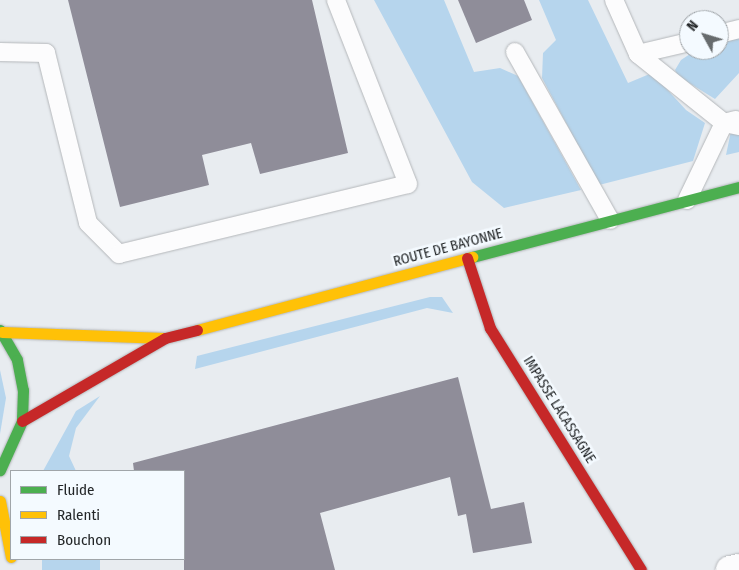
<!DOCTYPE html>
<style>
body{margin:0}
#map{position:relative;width:739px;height:570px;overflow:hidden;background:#e8ecf0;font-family:"Fira Sans Condensed",sans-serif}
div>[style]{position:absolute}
.green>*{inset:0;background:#b6d5ed;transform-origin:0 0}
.building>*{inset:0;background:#8f8d99}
.roads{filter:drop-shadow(0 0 1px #b4b7ba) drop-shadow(0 0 1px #b4b7ba)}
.lane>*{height:18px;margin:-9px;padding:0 9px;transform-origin:9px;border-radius:9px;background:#fcfcfd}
.street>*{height:28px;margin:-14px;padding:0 14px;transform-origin:14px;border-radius:14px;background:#fcfcfd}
.fast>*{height:11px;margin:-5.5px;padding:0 5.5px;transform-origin:5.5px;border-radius:5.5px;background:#4caf50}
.slow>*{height:11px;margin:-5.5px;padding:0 5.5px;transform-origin:5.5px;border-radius:5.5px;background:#ffc107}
.jam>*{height:11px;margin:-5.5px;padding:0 5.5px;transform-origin:5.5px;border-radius:5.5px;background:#c62828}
span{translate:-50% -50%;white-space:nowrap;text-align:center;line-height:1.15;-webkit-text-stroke:5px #f4faff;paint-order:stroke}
.street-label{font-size:14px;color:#222527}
.legend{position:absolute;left:10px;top:470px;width:175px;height:90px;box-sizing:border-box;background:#f4faff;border:1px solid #a0a5a9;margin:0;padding:6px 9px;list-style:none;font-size:15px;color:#222527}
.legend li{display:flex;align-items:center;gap:10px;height:25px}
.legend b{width:25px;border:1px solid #a0a5a9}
.north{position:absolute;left:679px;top:10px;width:50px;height:50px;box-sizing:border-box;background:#f4faff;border:1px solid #a0a5a9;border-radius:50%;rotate:309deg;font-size:14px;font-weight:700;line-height:20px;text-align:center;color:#222527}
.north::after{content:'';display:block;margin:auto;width:18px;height:22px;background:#676b6d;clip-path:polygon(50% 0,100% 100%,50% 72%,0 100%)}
</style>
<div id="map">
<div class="green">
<i style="clip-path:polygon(374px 0,444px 0,474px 72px,500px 68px,518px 76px,581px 190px,504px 208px,472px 182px)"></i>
<i style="clip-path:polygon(539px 0,588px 0,628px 83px,652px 73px,686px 110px,705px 123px,693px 161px,599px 185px,542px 78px,543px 53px,556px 40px)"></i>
<i style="clip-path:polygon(739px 37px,739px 73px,715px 99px,678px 76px,675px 70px,681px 60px,696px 50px,719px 50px,719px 41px)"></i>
<i style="clip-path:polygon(731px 131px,739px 134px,739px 152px,726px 155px)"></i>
<i style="clip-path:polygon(430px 297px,442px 297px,453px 313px,427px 308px,195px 369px,197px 356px)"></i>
<i style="clip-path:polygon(0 370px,6px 398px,0 434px)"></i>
<i style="clip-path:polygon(100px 396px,76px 428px,69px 456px,76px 471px,43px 471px,76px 411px)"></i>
<i style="left:42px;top:559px;width:58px;height:11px"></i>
</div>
<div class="building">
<i style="clip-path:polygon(68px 0,312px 0,348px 153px,260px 174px,251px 143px,202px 155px,209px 185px,120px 207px)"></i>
<i style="clip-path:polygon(458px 0,524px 0,532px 20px,476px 43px)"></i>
<i style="clip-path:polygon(458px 377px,491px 509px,524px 502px,532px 543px,473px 553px,466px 514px,458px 516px,450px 477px,320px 513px,335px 570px,184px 570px,184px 471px,134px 471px,133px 463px)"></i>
</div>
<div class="roads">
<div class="lane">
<i style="left:614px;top:0;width:59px;rotate:66deg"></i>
<i style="left:638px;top:54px;width:110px;rotate:38.7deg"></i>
<i style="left:724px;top:123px;width:15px;rotate:11deg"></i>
<i style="left:719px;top:34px;width:21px;rotate:-14deg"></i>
<i style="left:0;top:52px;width:46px;rotate:1.2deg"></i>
<i style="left:46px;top:53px;width:175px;rotate:76.1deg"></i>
<i style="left:88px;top:223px;width:44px;rotate:45deg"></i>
<i style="left:119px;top:254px;width:297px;rotate:-13.6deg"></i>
<i style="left:408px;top:184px;width:198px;rotate:-111.4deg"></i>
<i style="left:515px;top:52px;width:193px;rotate:60.5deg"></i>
<i style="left:638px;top:54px;width:52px;rotate:-13.2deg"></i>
<i style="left:687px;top:200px;width:85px;rotate:-64.3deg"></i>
<i style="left:724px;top:123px;width:12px;rotate:-14deg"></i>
</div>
<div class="street">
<i style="left:730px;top:570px;width:9px;rotate:-13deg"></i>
</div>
<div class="fast">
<i style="left:472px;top:257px;width:276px;rotate:-14.7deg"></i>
<i style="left:0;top:330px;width:34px;rotate:60deg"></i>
<i style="left:17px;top:360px;width:31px;rotate:79deg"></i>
<i style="left:23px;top:390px;width:31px;rotate:92deg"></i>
<i style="left:22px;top:421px;width:54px;rotate:114.2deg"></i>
</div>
<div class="slow">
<i style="left:197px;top:330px;width:285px;rotate:-14.9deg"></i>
<i style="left:2px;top:332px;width:162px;rotate:2.1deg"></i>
<i style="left:0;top:501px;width:57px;rotate:78.9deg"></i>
</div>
<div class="jam">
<i style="left:467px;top:258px;width:74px;rotate:71.8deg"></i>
<i style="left:490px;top:328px;width:285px;rotate:58deg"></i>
<i style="left:22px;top:421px;width:165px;rotate:-30.1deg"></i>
<i style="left:165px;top:338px;width:33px;rotate:-14deg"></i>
</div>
</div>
<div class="street-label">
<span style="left:448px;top:248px;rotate:-15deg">ROUTE DE BAYONNE</span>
<span style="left:559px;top:410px;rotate:58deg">IMPASSE LACASSAGNE</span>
</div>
<ul class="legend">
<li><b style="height:6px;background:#4caf50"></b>Fluide</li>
<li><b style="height:6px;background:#ffc107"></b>Ralenti</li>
<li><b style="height:6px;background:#c62828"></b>Bouchon</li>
</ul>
<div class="north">N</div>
</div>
